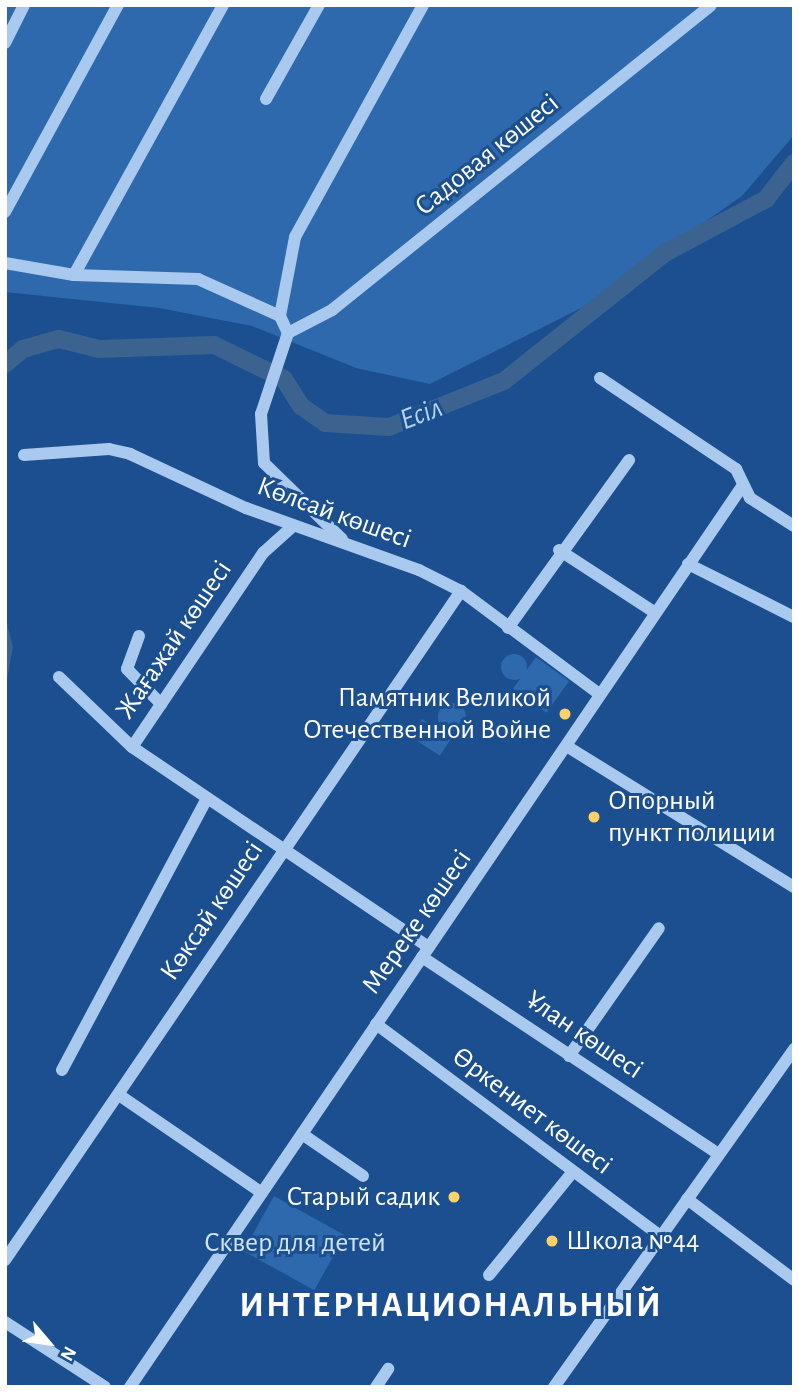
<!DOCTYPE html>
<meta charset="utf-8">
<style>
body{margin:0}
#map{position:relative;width:799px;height:1392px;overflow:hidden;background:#1b4f8f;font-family:"Alegreya Sans",sans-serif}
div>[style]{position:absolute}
.green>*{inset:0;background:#2e69ad;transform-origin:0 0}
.round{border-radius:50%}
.water>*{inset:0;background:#3c6290}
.river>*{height:18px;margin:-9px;padding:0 9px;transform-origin:9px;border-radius:9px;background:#3c6290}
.minor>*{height:12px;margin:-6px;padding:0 6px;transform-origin:6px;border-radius:6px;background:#a9c9ee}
.dots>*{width:19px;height:19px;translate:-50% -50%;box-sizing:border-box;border:4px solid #1b4f8f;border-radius:50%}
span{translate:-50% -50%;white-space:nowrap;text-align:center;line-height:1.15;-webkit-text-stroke:6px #1b4f8f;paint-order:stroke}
.street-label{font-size:28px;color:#fff}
.poi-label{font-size:28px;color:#fff}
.right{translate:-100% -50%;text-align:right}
.left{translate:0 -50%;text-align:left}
.park-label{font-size:28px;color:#cfe3fa}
.water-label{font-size:30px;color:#b5d3f5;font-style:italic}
.district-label{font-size:35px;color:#fff;font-weight:700;letter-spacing:2px}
.frame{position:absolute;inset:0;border:7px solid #fff;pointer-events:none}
.north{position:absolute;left:14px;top:1308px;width:70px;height:70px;-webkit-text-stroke:5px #1b4f8f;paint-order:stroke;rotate:119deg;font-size:19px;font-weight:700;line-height:28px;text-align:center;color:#fff}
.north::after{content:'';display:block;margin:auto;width:24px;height:32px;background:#fff;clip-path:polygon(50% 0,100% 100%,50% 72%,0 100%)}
</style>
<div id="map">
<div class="green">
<i style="clip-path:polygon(5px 5px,794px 5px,794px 135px,742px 196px,583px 307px,430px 384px,356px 368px,252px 326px,159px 308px,5px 292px)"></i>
<i class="round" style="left:501px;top:654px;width:26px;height:26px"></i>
<i style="left:536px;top:657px;width:41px;height:39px;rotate:36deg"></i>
<i class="round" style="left:438px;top:703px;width:28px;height:28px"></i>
<i style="left:422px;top:719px;width:35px;height:21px;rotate:33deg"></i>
<i style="left:274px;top:1196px;width:81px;height:63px;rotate:29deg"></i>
</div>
<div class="water">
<i style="clip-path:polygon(5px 616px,13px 647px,5px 690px)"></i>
</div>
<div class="river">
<i style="left:5px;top:364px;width:23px;rotate:-40deg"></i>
<i style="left:23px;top:349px;width:37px;rotate:-16deg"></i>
<i style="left:59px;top:339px;width:41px;rotate:14deg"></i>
<i style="left:99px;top:349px;width:115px;rotate:-2deg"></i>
<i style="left:214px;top:345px;width:78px;rotate:25.9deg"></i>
<i style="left:284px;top:379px;width:32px;rotate:58deg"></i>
<i style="left:301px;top:406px;width:29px;rotate:35deg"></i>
<i style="left:325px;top:423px;width:64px;rotate:3.6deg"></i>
<i style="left:389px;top:427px;width:124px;rotate:-21.8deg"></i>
<i style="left:504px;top:381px;width:206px;rotate:-38.5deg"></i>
<i style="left:665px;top:253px;width:115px;rotate:-28.1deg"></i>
<i style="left:766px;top:199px;width:46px;rotate:-52.1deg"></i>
</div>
<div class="minor">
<i style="left:5px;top:43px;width:42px;rotate:-63.4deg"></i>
<i style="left:266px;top:99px;width:108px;rotate:-60.6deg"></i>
<i style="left:5px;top:212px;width:236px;rotate:-61.4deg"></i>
<i style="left:5px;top:263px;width:70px;rotate:9.9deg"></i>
<i style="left:74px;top:275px;width:124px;rotate:1.8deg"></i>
<i style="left:198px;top:279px;width:90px;rotate:24.3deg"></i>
<i style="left:280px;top:316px;width:19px;rotate:65deg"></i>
<i style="left:288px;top:333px;width:85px;rotate:108.4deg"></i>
<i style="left:261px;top:414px;width:49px;rotate:86.5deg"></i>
<i style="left:264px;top:463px;width:109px;rotate:44.3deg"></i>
<i style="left:74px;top:275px;width:308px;rotate:-61.1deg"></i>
<i style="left:280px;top:316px;width:80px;rotate:-79.2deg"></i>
<i style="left:295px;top:237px;width:265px;rotate:-61.1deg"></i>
<i style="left:288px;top:333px;width:50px;rotate:-27.6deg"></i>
<i style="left:332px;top:310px;width:486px;rotate:-38.8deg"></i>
<i style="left:600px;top:378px;width:164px;rotate:33.8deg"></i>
<i style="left:736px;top:469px;width:32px;rotate:64deg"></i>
<i style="left:750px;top:498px;width:52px;rotate:32.5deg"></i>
<i style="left:24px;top:455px;width:85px;rotate:-4deg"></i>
<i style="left:109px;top:449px;width:22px;rotate:13deg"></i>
<i style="left:130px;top:454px;width:128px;rotate:25deg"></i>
<i style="left:246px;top:508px;width:184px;rotate:19.7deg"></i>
<i style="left:419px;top:570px;width:47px;rotate:26.6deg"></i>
<i style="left:461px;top:591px;width:172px;rotate:36.7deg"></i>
<i style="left:293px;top:526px;width:40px;rotate:138deg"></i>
<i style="left:263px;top:553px;width:234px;rotate:124deg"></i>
<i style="left:132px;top:747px;width:358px;rotate:34deg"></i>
<i style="left:559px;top:550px;width:113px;rotate:33.1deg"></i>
<i style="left:688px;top:564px;width:119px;rotate:26.6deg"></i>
<i style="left:508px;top:628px;width:207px;rotate:-54.2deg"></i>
<i style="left:139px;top:636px;width:35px;rotate:110deg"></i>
<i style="left:127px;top:669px;width:49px;rotate:45.8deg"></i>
<i style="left:59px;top:677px;width:101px;rotate:43.8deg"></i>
<i style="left:568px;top:747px;width:266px;rotate:31.8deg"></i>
<i style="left:422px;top:957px;width:356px;rotate:33.6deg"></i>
<i style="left:376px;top:1024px;width:353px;rotate:36.7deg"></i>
<i style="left:569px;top:1056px;width:156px;rotate:-54.9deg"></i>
<i style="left:62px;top:1070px;width:307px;rotate:-61.9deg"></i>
<i style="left:119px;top:1095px;width:173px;rotate:34.4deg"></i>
<i style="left:302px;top:1134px;width:74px;rotate:34.5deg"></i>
<i style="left:687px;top:1199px;width:134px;rotate:37.1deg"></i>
<i style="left:5px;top:1260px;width:810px;rotate:-55.72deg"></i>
<i style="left:489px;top:1275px;width:132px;rotate:-50.9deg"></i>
<i style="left:5px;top:1322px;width:119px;rotate:33deg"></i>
<i style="left:130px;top:1387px;width:1091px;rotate:-55.8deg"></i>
<i style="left:376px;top:1387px;width:22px;rotate:-56deg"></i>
<i style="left:554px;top:1387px;width:415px;rotate:-54.6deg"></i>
</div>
<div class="dots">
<i style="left:565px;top:714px;background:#ffd166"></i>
<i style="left:594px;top:817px;background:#ffd166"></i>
<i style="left:454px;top:1197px;background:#ffd166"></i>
<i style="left:552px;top:1241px;background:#ffd166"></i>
</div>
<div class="street-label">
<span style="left:487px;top:155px;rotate:-39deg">Садовая көшесі</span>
<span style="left:334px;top:513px;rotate:20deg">Көлсай көшесі</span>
<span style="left:174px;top:640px;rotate:-56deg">Жағажай көшесі</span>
<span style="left:212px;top:911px;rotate:-56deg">Көксай көшесі</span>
<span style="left:417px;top:922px;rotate:-55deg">Мереке көшесі</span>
<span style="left:584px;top:1035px;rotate:34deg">Ұлан көшесі</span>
<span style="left:532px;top:1111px;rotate:37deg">Өркениет көшесі</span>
</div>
<div class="poi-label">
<span class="right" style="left:551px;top:714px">Памятник Великой<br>Отечественной Войне</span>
<span class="left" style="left:608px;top:817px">Опорный<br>пункт полиции</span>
<span class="right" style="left:440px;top:1197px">Старый садик</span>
<span class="left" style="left:566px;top:1241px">Школа №44</span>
</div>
<div class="park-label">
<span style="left:295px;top:1243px">Сквер для детей</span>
</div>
<div class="water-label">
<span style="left:421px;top:414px;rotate:-21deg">Есіл</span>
</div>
<div class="district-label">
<span style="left:451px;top:1306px">ИНТЕРНАЦИОНАЛЬНЫЙ</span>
</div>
<div class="frame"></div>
<div class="north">N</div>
</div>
